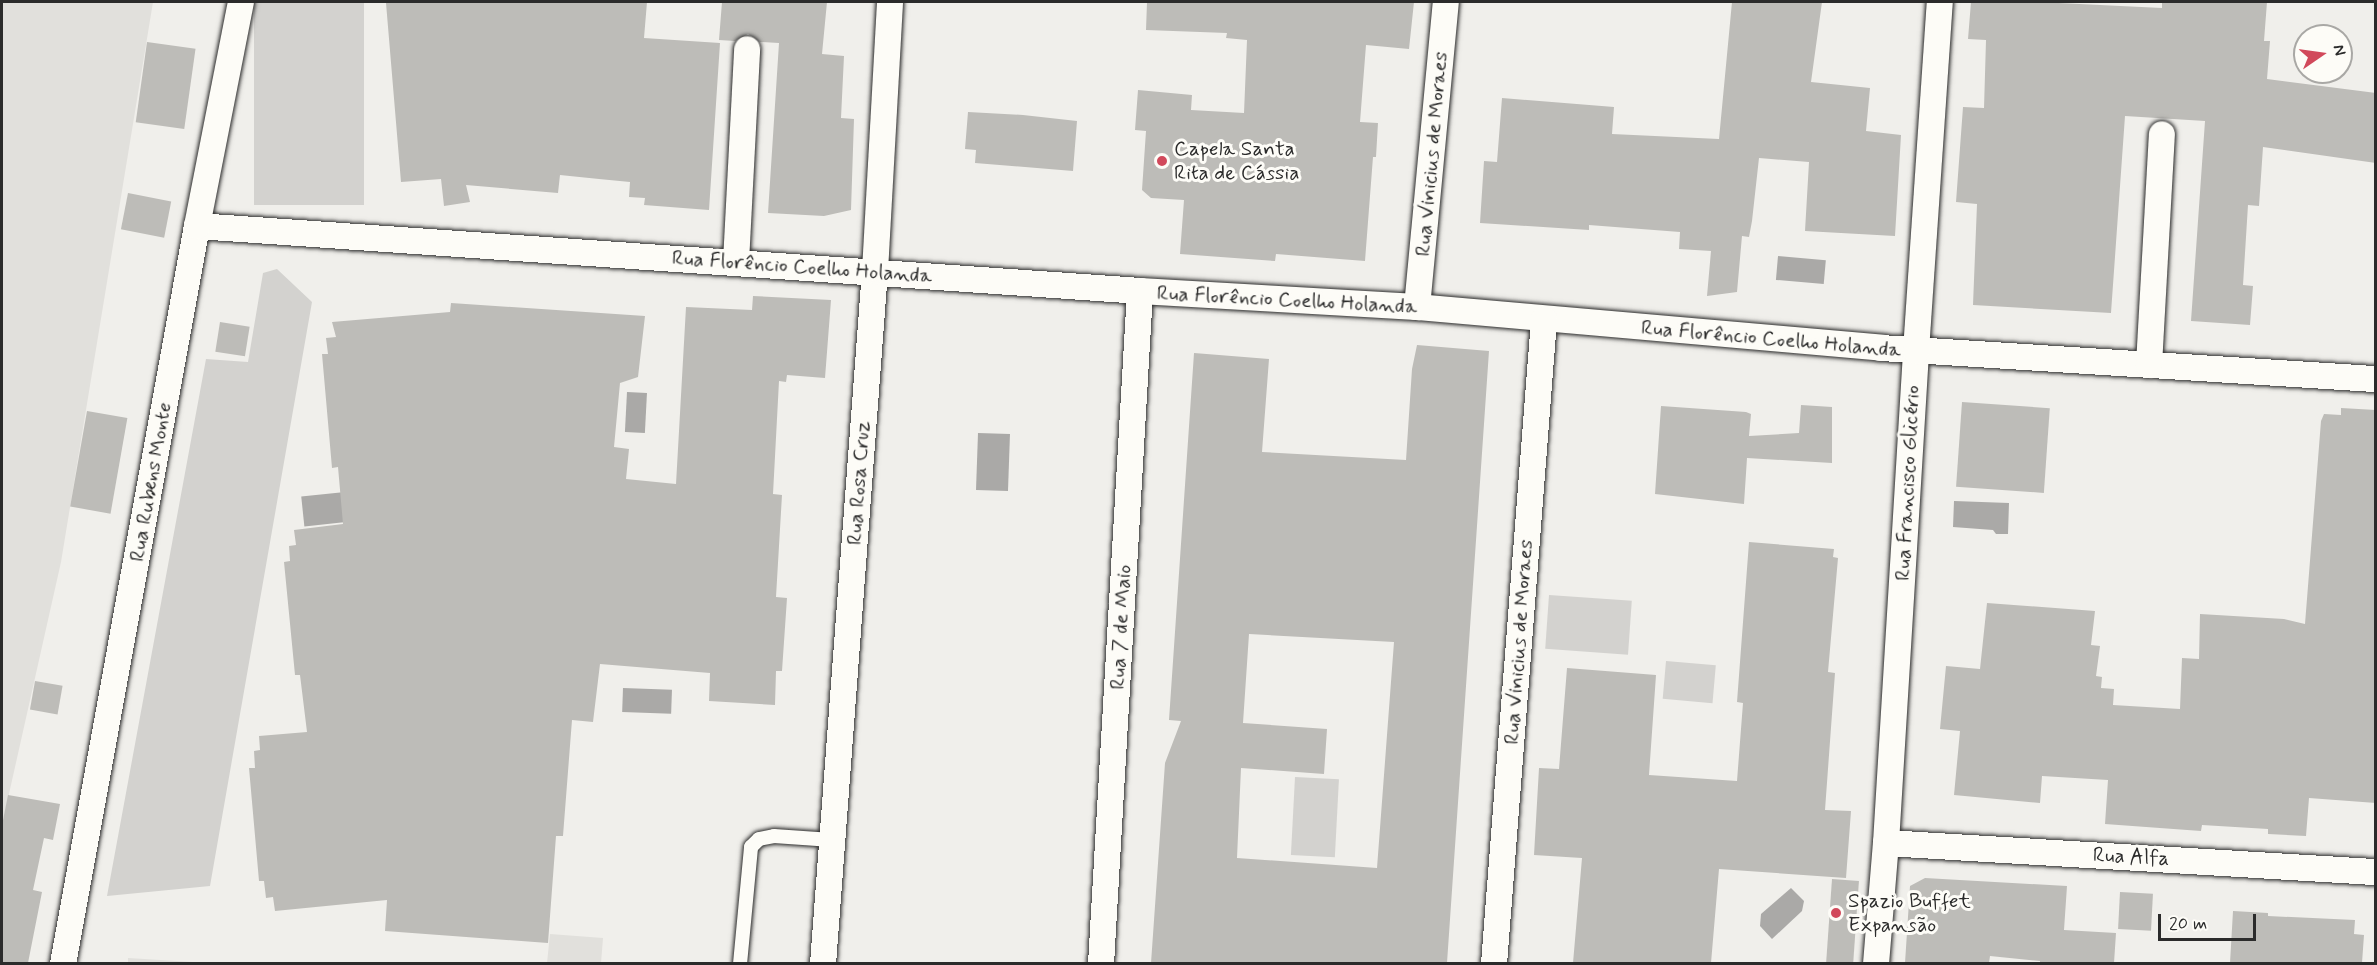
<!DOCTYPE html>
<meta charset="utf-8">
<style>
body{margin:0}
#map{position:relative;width:2377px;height:965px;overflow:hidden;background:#f0efeb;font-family:Mynerve,sans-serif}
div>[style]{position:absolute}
.built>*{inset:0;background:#e1e0dc}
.green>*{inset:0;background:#d3d2cf;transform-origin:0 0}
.water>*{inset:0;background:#aaa9a7;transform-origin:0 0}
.building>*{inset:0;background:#bdbcb8;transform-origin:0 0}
.roads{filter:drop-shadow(0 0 2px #2b2b2b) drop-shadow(0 0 2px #2b2b2b)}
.service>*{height:14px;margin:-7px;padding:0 7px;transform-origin:7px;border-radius:7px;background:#fdfcf7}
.minor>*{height:26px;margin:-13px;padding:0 13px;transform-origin:13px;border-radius:13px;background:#fdfcf7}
.dots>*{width:16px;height:16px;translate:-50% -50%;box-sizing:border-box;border:3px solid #fdfcf7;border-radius:50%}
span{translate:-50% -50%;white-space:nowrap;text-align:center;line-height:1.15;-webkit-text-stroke:6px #fdfcf7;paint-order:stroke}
.poi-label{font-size:21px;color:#2b2b2b}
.left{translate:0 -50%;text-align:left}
.street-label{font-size:21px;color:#2b2b2b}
.frame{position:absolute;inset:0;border:3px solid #2b2b2b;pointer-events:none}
.north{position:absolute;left:2293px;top:24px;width:60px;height:60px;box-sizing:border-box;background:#fdfcf7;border:2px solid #a9a8a5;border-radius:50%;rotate:77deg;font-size:16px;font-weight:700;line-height:24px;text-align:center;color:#2b2b2b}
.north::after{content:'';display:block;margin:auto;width:21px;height:27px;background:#d1495b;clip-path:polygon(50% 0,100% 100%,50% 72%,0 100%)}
.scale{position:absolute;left:2158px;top:914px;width:98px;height:27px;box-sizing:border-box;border:3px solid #2b2b2b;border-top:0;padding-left:8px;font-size:18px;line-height:21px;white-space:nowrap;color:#2b2b2b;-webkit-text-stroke:4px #fdfcf7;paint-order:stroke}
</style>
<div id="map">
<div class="built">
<i style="clip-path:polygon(2px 2px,153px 2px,61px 562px,2px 825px)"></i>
<i style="clip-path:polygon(550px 934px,603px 938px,601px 963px,547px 963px)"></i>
<i style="clip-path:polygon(128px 958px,209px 963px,128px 963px)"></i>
</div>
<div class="green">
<i style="left:254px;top:2px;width:110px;height:203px"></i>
<i style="clip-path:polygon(277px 269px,312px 302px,210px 886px,107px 896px,206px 359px,248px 362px,263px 273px)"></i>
<i style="left:1549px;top:595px;width:83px;height:54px;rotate:4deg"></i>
<i style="left:1666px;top:661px;width:50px;height:38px;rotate:5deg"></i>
<i style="left:1295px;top:777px;width:44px;height:78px;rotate:3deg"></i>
</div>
<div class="water">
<i style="left:1778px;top:256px;width:48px;height:24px;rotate:5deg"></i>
<i style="left:627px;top:392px;width:20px;height:40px;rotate:3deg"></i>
<i style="left:978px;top:433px;width:32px;height:57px;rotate:2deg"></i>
<i style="left:345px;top:492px;width:30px;height:44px;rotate:84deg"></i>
<i style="clip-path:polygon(1954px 501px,2009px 503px,2008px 534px,1996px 534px,1993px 530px,1953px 527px)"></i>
<i style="left:623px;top:688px;width:49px;height:24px;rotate:2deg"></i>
<i style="clip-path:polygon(1791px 888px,1804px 901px,1802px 911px,1772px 939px,1760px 926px,1761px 914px)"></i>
</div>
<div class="building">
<i style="clip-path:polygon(402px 2px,647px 2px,644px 38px,720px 43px,709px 210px,644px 205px,645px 198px,629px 197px,630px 182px,599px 179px,560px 175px,558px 193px,466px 185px,470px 202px,444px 206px,441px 179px,401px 182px,386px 3px)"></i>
<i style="clip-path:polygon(722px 2px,827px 2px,822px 54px,844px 56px,841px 118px,854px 119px,851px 210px,824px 216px,768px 213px,779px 43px,760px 42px,748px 34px,735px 41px,719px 40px)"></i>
<i style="clip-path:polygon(1147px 2px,1414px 2px,1409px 49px,1366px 45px,1360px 122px,1378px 123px,1376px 157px,1373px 157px,1365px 261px,1276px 254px,1275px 261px,1180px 254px,1184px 200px,1151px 198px,1142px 190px,1146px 131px,1135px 130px,1138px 90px,1192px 95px,1191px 110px,1244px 113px,1247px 40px,1226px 38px,1227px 33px,1146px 30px)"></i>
<i style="clip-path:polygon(1732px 2px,1822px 2px,1811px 82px,1870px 88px,1866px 131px,1901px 135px,1895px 236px,1805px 231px,1809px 162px,1759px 158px,1752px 221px,1749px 237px,1742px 236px,1737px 292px,1707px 296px,1711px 251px,1679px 249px,1680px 232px,1589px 225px,1589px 230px,1480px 223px,1484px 161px,1497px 162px,1502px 98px,1614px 107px,1612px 134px,1719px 139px)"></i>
<i style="clip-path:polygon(1971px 2px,2038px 2px,2162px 8px,2162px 2px,2267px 2px,2264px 41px,2270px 41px,2267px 79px,2376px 93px,2376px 163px,2263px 147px,2259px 206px,2248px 205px,2243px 285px,2253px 286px,2250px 325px,2191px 321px,2205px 121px,2125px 116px,2111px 313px,1973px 305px,1977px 204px,1956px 202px,1963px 107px,1984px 108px,1986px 40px,1968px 39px)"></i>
<i style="left:147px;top:42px;width:49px;height:81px;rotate:8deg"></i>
<i style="clip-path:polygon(968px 112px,1023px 115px,1077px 121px,1073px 171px,975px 163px,976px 150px,965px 149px)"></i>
<i style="left:128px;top:193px;width:44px;height:37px;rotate:11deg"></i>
<i style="clip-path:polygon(753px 296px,831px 300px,825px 378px,787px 375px,786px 382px,779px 381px,773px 494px,782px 495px,776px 597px,787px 598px,782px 671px,776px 671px,775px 705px,709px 701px,710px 673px,600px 664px,593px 722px,572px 720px,563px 836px,556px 836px,548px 943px,385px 931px,387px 900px,275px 911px,273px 897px,266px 898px,264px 881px,259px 881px,249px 768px,255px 768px,254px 751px,260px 750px,259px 736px,307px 732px,300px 675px,295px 675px,284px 562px,290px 561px,289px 546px,296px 545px,294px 530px,343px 524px,338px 467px,332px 468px,322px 354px,328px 354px,326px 338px,336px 337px,332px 322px,450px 312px,451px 303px,645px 316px,638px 377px,620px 383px,614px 447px,629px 449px,626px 479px,676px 484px,686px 307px,752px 310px)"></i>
<i style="left:220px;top:322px;width:30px;height:30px;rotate:9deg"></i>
<i style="clip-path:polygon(evenodd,1417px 345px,1489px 351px,1447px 963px,1151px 963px,1165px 763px,1181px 721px,1169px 720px,1194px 353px,1269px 359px,1262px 452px,1406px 460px,1412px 369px,1417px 345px,1249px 634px,1394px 642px,1377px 868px,1237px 858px,1241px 768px,1324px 774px,1327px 729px,1243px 723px,1249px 634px)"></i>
<i style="left:1962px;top:402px;width:88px;height:85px;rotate:4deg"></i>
<i style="clip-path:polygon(1801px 405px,1832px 407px,1832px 463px,1747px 458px,1744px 504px,1655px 494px,1661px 406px,1746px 412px,1751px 414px,1749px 436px,1799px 433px)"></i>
<i style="clip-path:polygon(2341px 408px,2376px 410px,2376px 803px,2309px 798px,2306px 836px,2268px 834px,2268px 829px,2202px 825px,2201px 831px,2105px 824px,2108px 780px,2042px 776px,2040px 803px,1954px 795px,1960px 731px,1940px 729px,1946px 666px,1980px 669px,1987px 603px,2095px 611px,2091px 645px,2100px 646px,2096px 676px,2102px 677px,2101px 688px,2114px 689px,2113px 705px,2180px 709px,2182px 658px,2199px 659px,2200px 614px,2284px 619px,2305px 624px,2321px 421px,2324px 414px,2341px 415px)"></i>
<i style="left:87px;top:411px;width:41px;height:97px;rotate:10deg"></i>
<i style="clip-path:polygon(1749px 542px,1834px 549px,1833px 557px,1838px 558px,1828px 672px,1835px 673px,1825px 810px,1851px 811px,1846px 878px,1719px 869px,1711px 963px,1573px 963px,1582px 858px,1534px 855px,1539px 768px,1559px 769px,1567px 668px,1656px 675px,1649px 775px,1737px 781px,1743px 703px,1737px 702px)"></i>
<i style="left:35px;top:681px;width:28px;height:29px;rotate:10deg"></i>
<i style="clip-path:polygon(8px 795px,60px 804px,53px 840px,44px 838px,33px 890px,42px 892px,28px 963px,2px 963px,2px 825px)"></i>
<i style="clip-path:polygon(1925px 878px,2067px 886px,2064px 930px,2116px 933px,2114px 963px,2040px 963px,2040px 961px,1990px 956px,1989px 963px,1905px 963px,1910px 886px)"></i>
<i style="left:1832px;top:879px;width:27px;height:84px;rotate:4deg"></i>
<i style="left:2120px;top:892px;width:33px;height:37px;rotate:3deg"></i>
<i style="clip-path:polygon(2233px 911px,2268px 913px,2268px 916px,2355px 920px,2354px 934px,2364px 935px,2362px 963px,2230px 963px)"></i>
</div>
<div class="roads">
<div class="service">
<i style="left:740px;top:964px;width:118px;rotate:-84.6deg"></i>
<i style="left:751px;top:847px;width:11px;rotate:-45deg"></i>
<i style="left:759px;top:839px;width:15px;rotate:-11deg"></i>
<i style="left:774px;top:836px;width:58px;rotate:3.9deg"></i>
</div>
<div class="minor">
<i style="left:197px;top:226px;width:945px;rotate:3.94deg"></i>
<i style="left:1140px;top:291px;width:277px;rotate:3.3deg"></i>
<i style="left:1417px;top:307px;width:466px;rotate:5deg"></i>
<i style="left:1881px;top:348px;width:496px;rotate:3.6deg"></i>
<i style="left:736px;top:262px;width:213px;rotate:-87deg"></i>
<i style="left:1417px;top:307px;width:306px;rotate:-84.6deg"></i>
<i style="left:2149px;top:365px;width:231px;rotate:-86.8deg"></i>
<i style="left:1886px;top:843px;width:491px;rotate:3.4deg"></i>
<i style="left:63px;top:964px;width:750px;rotate:-79.71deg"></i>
<i style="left:197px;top:226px;width:228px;rotate:-78.9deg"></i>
<i style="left:823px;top:964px;width:695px;rotate:-85.71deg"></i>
<i style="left:875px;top:271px;width:269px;rotate:-86.8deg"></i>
<i style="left:1101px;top:964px;width:674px;rotate:-86.68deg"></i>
<i style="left:1494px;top:964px;width:646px;rotate:-85.56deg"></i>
<i style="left:1876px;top:964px;width:121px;rotate:-85.3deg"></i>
<i style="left:1886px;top:843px;width:493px;rotate:-86.5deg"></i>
<i style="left:1916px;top:351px;width:350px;rotate:-86.1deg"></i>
</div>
</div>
<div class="dots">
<i style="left:1162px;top:161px;background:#d1495b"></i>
<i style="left:1836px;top:913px;background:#d1495b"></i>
</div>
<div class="poi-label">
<span class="left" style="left:1174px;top:161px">Capela Santa<br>Rita de Cássia</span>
<span class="left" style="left:1848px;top:913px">Spazio Buffet<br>Expansão</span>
</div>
<div class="street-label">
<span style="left:1432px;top:154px;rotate:-85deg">Rua Vinicius de Moraes</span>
<span style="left:802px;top:267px;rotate:4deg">Rua Florêncio Coelho Holanda</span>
<span style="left:1287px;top:300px;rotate:3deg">Rua Florêncio Coelho Holanda</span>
<span style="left:1771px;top:339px;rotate:5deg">Rua Florêncio Coelho Holanda</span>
<span style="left:151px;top:482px;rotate:-80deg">Rua Rubens Monte</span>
<span style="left:859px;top:483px;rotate:-86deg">Rua Rosa Cruz</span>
<span style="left:1908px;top:483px;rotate:-87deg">Rua Francisco Glicério</span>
<span style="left:1121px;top:627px;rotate:-87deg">Rua 7 de Maio</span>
<span style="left:1519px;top:642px;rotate:-86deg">Rua Vinicius de Moraes</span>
<span style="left:2131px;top:857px;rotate:3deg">Rua Alfa</span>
</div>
<div class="frame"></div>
<div class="north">N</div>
<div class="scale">20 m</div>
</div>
